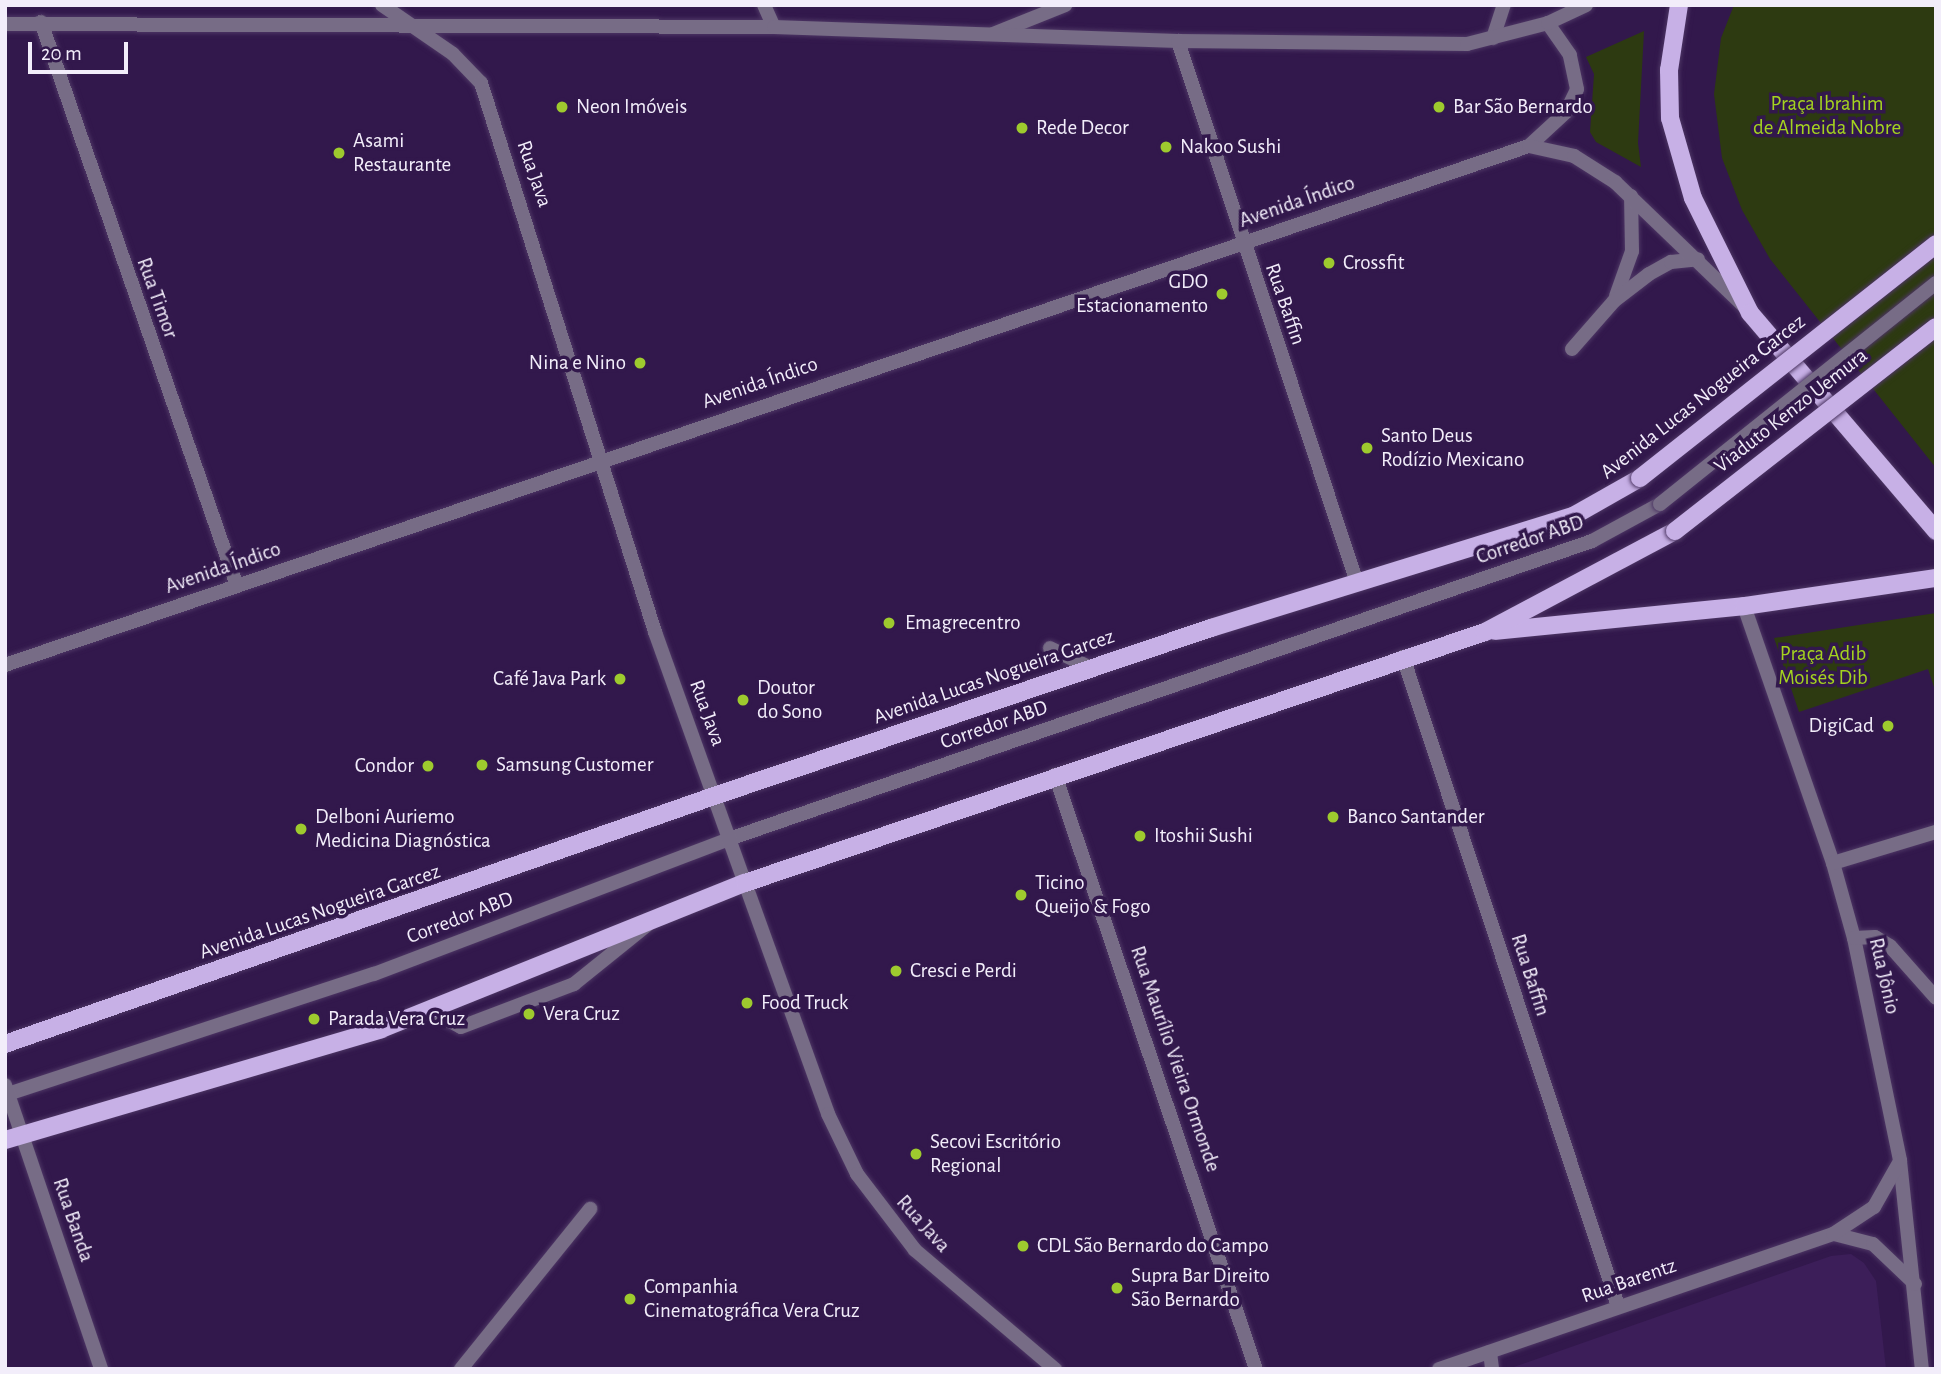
<!DOCTYPE html>
<meta charset="utf-8">
<style>
body{margin:0}
#map{position:relative;width:1941px;height:1374px;overflow:hidden;background:#32184c;font-family:"Alegreya Sans",sans-serif}
div>[style]{position:absolute}
.built>*{inset:0;background:#3c1e59}
.green>*{inset:0;background:#2d3a11}
.roads{filter:drop-shadow(0 0 2px #4d3664) drop-shadow(0 0 2px #4d3664)}
.service>*{height:14px;margin:-7px;padding:0 7px;transform-origin:7px;border-radius:7px;background:#776c86}
.minor>*{height:14px;margin:-7px;padding:0 7px;transform-origin:7px;border-radius:7px;background:#776c86}
.tertiary>*{height:14px;margin:-7px;padding:0 7px;transform-origin:7px;border-radius:7px;background:#776c86}
.primary>*{height:18px;margin:-9px;padding:0 9px;transform-origin:9px;border-radius:9px;background:#c7b0e6}
.bridges{filter:drop-shadow(0 0 2px #4d3664) drop-shadow(0 0 2px #4d3664)}
.service-bridge>*{height:14px;margin:-7px;padding:0 7px;transform-origin:7px;border-radius:7px;background:#776c86}
.primary-bridge>*{height:18px;margin:-9px;padding:0 9px;transform-origin:9px;border-radius:9px;background:#c7b0e6}
.dots>*{width:19px;height:19px;translate:-50% -50%;box-sizing:border-box;border:4px solid #32184c;border-radius:50%}
span{translate:-50% -50%;white-space:nowrap;text-align:center;line-height:1.15;-webkit-text-stroke:7px #32184c;paint-order:stroke}
.park-label{font-size:21px;color:#a4d31f}
.poi-label{font-size:21px;color:#f2edfa}
.left{translate:0 -50%;text-align:left}
.right{translate:-100% -50%;text-align:right}
.street-label{font-size:21px;color:#f2edfa}
.frame{position:absolute;inset:0;border:7px solid #f2edfa;pointer-events:none}
.scale{position:absolute;left:28px;top:42px;width:100px;height:32px;box-sizing:border-box;border:4px solid #f2edfa;border-top:0;padding-left:9px;font-size:21px;line-height:24px;white-space:nowrap;color:#f2edfa;-webkit-text-stroke:5px #32184c;paint-order:stroke}
</style>
<div id="map">
<div class="built">
<i style="clip-path:polygon(1851px 1254px,1864px 1263px,1876px 1281px,1886px 1369px,1508px 1369px,1831px 1256px)"></i>
</div>
<div class="green">
<i style="clip-path:polygon(1734px 5px,1936px 5px,1936px 468px,1770px 259px,1742px 210px,1722px 158px,1714px 94px,1721px 38px)"></i>
<i style="clip-path:polygon(1644px 31px,1638px 143px,1641px 167px,1596px 142px,1590px 132px,1594px 74px,1586px 57px)"></i>
<i style="clip-path:polygon(1936px 613px,1936px 693px,1928px 669px,1799px 712px,1774px 638px)"></i>
</div>
<div class="roads">
<div class="service">
<i style="left:1616px;top:296px;width:48px;rotate:-70.4deg"></i>
<i style="left:1632px;top:251px;width:55px;rotate:-91deg"></i>
<i style="left:1572px;top:349px;width:64px;rotate:-48.8deg"></i>
<i style="left:1614px;top:301px;width:44px;rotate:-37.6deg"></i>
<i style="left:1649px;top:274px;width:25px;rotate:-29deg"></i>
<i style="left:1671px;top:262px;width:27px;rotate:-6deg"></i>
<i style="left:1050px;top:648px;width:46px;rotate:26deg"></i>
<i style="left:429px;top:1010px;width:36px;rotate:28deg"></i>
<i style="left:461px;top:1027px;width:121px;rotate:-20.8deg"></i>
<i style="left:574px;top:984px;width:94px;rotate:-38.9deg"></i>
<i style="left:5px;top:1095px;width:388px;rotate:-18.2deg"></i>
<i style="left:374px;top:974px;width:380px;rotate:-20.8deg"></i>
<i style="left:729px;top:839px;width:913px;rotate:-19.05deg"></i>
<i style="left:1592px;top:541px;width:77px;rotate:-28.6deg"></i>
<i style="left:1490px;top:1352px;width:17px;rotate:83deg"></i>
<i style="left:461px;top:1369px;width:206px;rotate:-51.1deg"></i>
</div>
<div class="minor">
<i style="left:764px;top:5px;width:24px;rotate:66deg"></i>
<i style="left:41px;top:22px;width:597px;rotate:70.84deg"></i>
<i style="left:993px;top:34px;width:78px;rotate:-21.9deg"></i>
<i style="left:1493px;top:38px;width:35px;rotate:-72deg"></i>
<i style="left:1178px;top:41px;width:568px;rotate:71.72deg"></i>
<i style="left:1529px;top:146px;width:50px;rotate:-42.6deg"></i>
<i style="left:1566px;top:112px;width:25px;rotate:-64deg"></i>
<i style="left:1577px;top:89px;width:35px;rotate:-102deg"></i>
<i style="left:1570px;top:55px;width:39px;rotate:-125deg"></i>
<i style="left:1744px;top:606px;width:272px;rotate:70.9deg"></i>
<i style="left:1833px;top:863px;width:78px;rotate:74.4deg"></i>
<i style="left:1854px;top:938px;width:228px;rotate:78.3deg"></i>
<i style="left:1900px;top:1161px;width:209px;rotate:84deg"></i>
<i style="left:1403px;top:657px;width:684px;rotate:71.67deg"></i>
<i style="left:5px;top:665px;width:1610px;rotate:-18.81deg"></i>
<i style="left:1529px;top:146px;width:46px;rotate:12.5deg"></i>
<i style="left:1574px;top:156px;width:49px;rotate:32.4deg"></i>
<i style="left:1615px;top:182px;width:178px;rotate:43.9deg"></i>
<i style="left:1055px;top:775px;width:627px;rotate:71.31deg"></i>
<i style="left:1833px;top:863px;width:108px;rotate:-16.8deg"></i>
<i style="left:745px;top:883px;width:245px;rotate:70.2deg"></i>
<i style="left:828px;top:1114px;width:67px;rotate:64.2deg"></i>
<i style="left:857px;top:1174px;width:96px;rotate:52.7deg"></i>
<i style="left:915px;top:1250px;width:184px;rotate:40.4deg"></i>
<i style="left:1854px;top:938px;width:21px;rotate:-3deg"></i>
<i style="left:1875px;top:937px;width:17px;rotate:31deg"></i>
<i style="left:1890px;top:946px;width:69px;rotate:48.5deg"></i>
<i style="left:5px;top:1085px;width:300px;rotate:71.3deg"></i>
<i style="left:1834px;top:1234px;width:40px;rotate:14.4deg"></i>
<i style="left:1873px;top:1244px;width:58px;rotate:43.6deg"></i>
<i style="left:1439px;top:1369px;width:416px;rotate:-18.9deg"></i>
<i style="left:1833px;top:1234px;width:49px;rotate:-33.4deg"></i>
<i style="left:1874px;top:1207px;width:53px;rotate:-60.5deg"></i>
</div>
<div class="tertiary">
<i style="left:382px;top:5px;width:86px;rotate:34.6deg"></i>
<i style="left:453px;top:54px;width:40px;rotate:46deg"></i>
<i style="left:481px;top:83px;width:576px;rotate:72.41deg"></i>
<i style="left:655px;top:632px;width:267px;rotate:70.3deg"></i>
<i style="left:5px;top:24px;width:769px;rotate:0.22deg"></i>
<i style="left:774px;top:27px;width:404px;rotate:2deg"></i>
<i style="left:1178px;top:41px;width:289px;rotate:0.6deg"></i>
<i style="left:1467px;top:44px;width:84px;rotate:-14.5deg"></i>
<i style="left:1548px;top:23px;width:42px;rotate:-25.3deg"></i>
</div>
<div class="primary">
<i style="left:1679px;top:5px;width:66px;rotate:98.7deg"></i>
<i style="left:1669px;top:70px;width:48px;rotate:88.8deg"></i>
<i style="left:1670px;top:118px;width:83px;rotate:74deg"></i>
<i style="left:1693px;top:198px;width:128px;rotate:63.6deg"></i>
<i style="left:1750px;top:313px;width:287px;rotate:49.5deg"></i>
<i style="left:1495px;top:631px;width:250px;rotate:-5.7deg"></i>
<i style="left:1744px;top:606px;width:194px;rotate:-8.3deg"></i>
<i style="left:5px;top:1044px;width:751px;rotate:-19.28deg"></i>
<i style="left:714px;top:796px;width:525px;rotate:-18.68deg"></i>
<i style="left:1211px;top:628px;width:381px;rotate:-17.2deg"></i>
<i style="left:1575px;top:515px;width:75px;rotate:-29.6deg"></i>
<i style="left:5px;top:1140px;width:392px;rotate:-16.4deg"></i>
<i style="left:381px;top:1029px;width:392px;rotate:-21.9deg"></i>
<i style="left:745px;top:883px;width:781px;rotate:-18.74deg"></i>
<i style="left:1485px;top:632px;width:215px;rotate:-28deg"></i>
</div>
</div>
<div class="bridges">
<div class="service-bridge">
<i style="left:1660px;top:504px;width:354px;rotate:-38.7deg"></i>
</div>
<div class="primary-bridge">
<i style="left:1640px;top:478px;width:377px;rotate:-38.3deg"></i>
<i style="left:1675px;top:531px;width:331px;rotate:-38deg"></i>
</div>
</div>
<div class="dots">
<i style="left:562px;top:107px;background:#9eca2e"></i>
<i style="left:1439px;top:107px;background:#9eca2e"></i>
<i style="left:1022px;top:128px;background:#9eca2e"></i>
<i style="left:1166px;top:147px;background:#9eca2e"></i>
<i style="left:339px;top:153px;background:#9eca2e"></i>
<i style="left:1329px;top:263px;background:#9eca2e"></i>
<i style="left:1222px;top:294px;background:#9eca2e"></i>
<i style="left:640px;top:363px;background:#9eca2e"></i>
<i style="left:1367px;top:448px;background:#9eca2e"></i>
<i style="left:889px;top:623px;background:#9eca2e"></i>
<i style="left:620px;top:679px;background:#9eca2e"></i>
<i style="left:743px;top:700px;background:#9eca2e"></i>
<i style="left:1888px;top:726px;background:#9eca2e"></i>
<i style="left:482px;top:765px;background:#9eca2e"></i>
<i style="left:428px;top:766px;background:#9eca2e"></i>
<i style="left:1333px;top:817px;background:#9eca2e"></i>
<i style="left:301px;top:829px;background:#9eca2e"></i>
<i style="left:1140px;top:836px;background:#9eca2e"></i>
<i style="left:1021px;top:895px;background:#9eca2e"></i>
<i style="left:896px;top:971px;background:#9eca2e"></i>
<i style="left:747px;top:1003px;background:#9eca2e"></i>
<i style="left:529px;top:1014px;background:#9eca2e"></i>
<i style="left:314px;top:1019px;background:#9eca2e"></i>
<i style="left:916px;top:1154px;background:#9eca2e"></i>
<i style="left:1023px;top:1246px;background:#9eca2e"></i>
<i style="left:1117px;top:1288px;background:#9eca2e"></i>
<i style="left:630px;top:1299px;background:#9eca2e"></i>
</div>
<div class="park-label">
<span style="left:1827px;top:116px">Praça Ibrahim<br>de Almeida Nobre</span>
<span style="left:1823px;top:666px">Praça Adib<br>Moisés Dib</span>
</div>
<div class="poi-label">
<span class="left" style="left:576px;top:107px">Neon Imóveis</span>
<span class="left" style="left:1453px;top:107px">Bar São Bernardo</span>
<span class="left" style="left:1036px;top:128px">Rede Decor</span>
<span class="left" style="left:353px;top:153px">Asami<br>Restaurante</span>
<span class="left" style="left:1180px;top:147px">Nakoo Sushi</span>
<span class="left" style="left:1343px;top:263px">Crossfit</span>
<span class="right" style="left:1208px;top:294px">GDO<br>Estacionamento</span>
<span class="right" style="left:626px;top:363px">Nina e Nino</span>
<span class="left" style="left:1381px;top:448px">Santo Deus<br>Rodízio Mexicano</span>
<span class="left" style="left:905px;top:623px">Emagrecentro</span>
<span class="right" style="left:606px;top:679px">Café Java Park</span>
<span class="left" style="left:757px;top:700px">Doutor<br>do Sono</span>
<span class="right" style="left:1874px;top:726px">DigiCad</span>
<span class="left" style="left:496px;top:765px">Samsung Customer</span>
<span class="right" style="left:414px;top:766px">Condor</span>
<span class="left" style="left:315px;top:829px">Delboni Auriemo<br>Medicina Diagnóstica</span>
<span class="left" style="left:1347px;top:817px">Banco Santander</span>
<span class="left" style="left:1154px;top:836px">Itoshii Sushi</span>
<span class="left" style="left:1035px;top:895px">Ticino<br>Queijo &amp; Fogo</span>
<span class="left" style="left:910px;top:971px">Cresci e Perdi</span>
<span class="left" style="left:761px;top:1003px">Food Truck</span>
<span class="left" style="left:543px;top:1014px">Vera Cruz</span>
<span class="left" style="left:328px;top:1019px">Parada Vera Cruz</span>
<span class="left" style="left:930px;top:1154px">Secovi Escritório<br>Regional</span>
<span class="left" style="left:1037px;top:1246px">CDL São Bernardo do Campo</span>
<span class="left" style="left:1131px;top:1288px">Supra Bar Direito<br>São Bernardo</span>
<span class="left" style="left:644px;top:1299px">Companhia<br>Cinematográfica Vera Cruz</span>
</div>
<div class="street-label">
<span style="left:534px;top:174px;rotate:71deg">Rua Java</span>
<span style="left:1297px;top:202px;rotate:-19deg">Avenida Índico</span>
<span style="left:157px;top:298px;rotate:70deg">Rua Timor</span>
<span style="left:1285px;top:304px;rotate:71deg">Rua Baffin</span>
<span style="left:760px;top:383px;rotate:-19deg">Avenida Índico</span>
<span style="left:1703px;top:397px;rotate:-38deg">Avenida Lucas Nogueira Garcez</span>
<span style="left:1791px;top:411px;rotate:-38deg">Viaduto Kenzo Uemura</span>
<span style="left:1530px;top:540px;rotate:-19deg">Corredor ABD</span>
<span style="left:223px;top:568px;rotate:-19deg">Avenida Índico</span>
<span style="left:994px;top:677px;rotate:-19deg">Avenida Lucas Nogueira Garcez</span>
<span style="left:707px;top:713px;rotate:70deg">Rua Java</span>
<span style="left:994px;top:725px;rotate:-19deg">Corredor ABD</span>
<span style="left:320px;top:912px;rotate:-19deg">Avenida Lucas Nogueira Garcez</span>
<span style="left:460px;top:918px;rotate:-21deg">Corredor ABD</span>
<span style="left:1530px;top:975px;rotate:72deg">Rua Baffin</span>
<span style="left:1884px;top:976px;rotate:77deg">Rua Jônio</span>
<span style="left:1175px;top:1059px;rotate:71deg">Rua Maurílio Vieira Ormonde</span>
<span style="left:73px;top:1220px;rotate:71deg">Rua Banda</span>
<span style="left:923px;top:1224px;rotate:48deg">Rua Java</span>
<span style="left:1629px;top:1281px;rotate:-19deg">Rua Barentz</span>
</div>
<div class="frame"></div>
<div class="scale">20 m</div>
</div>
